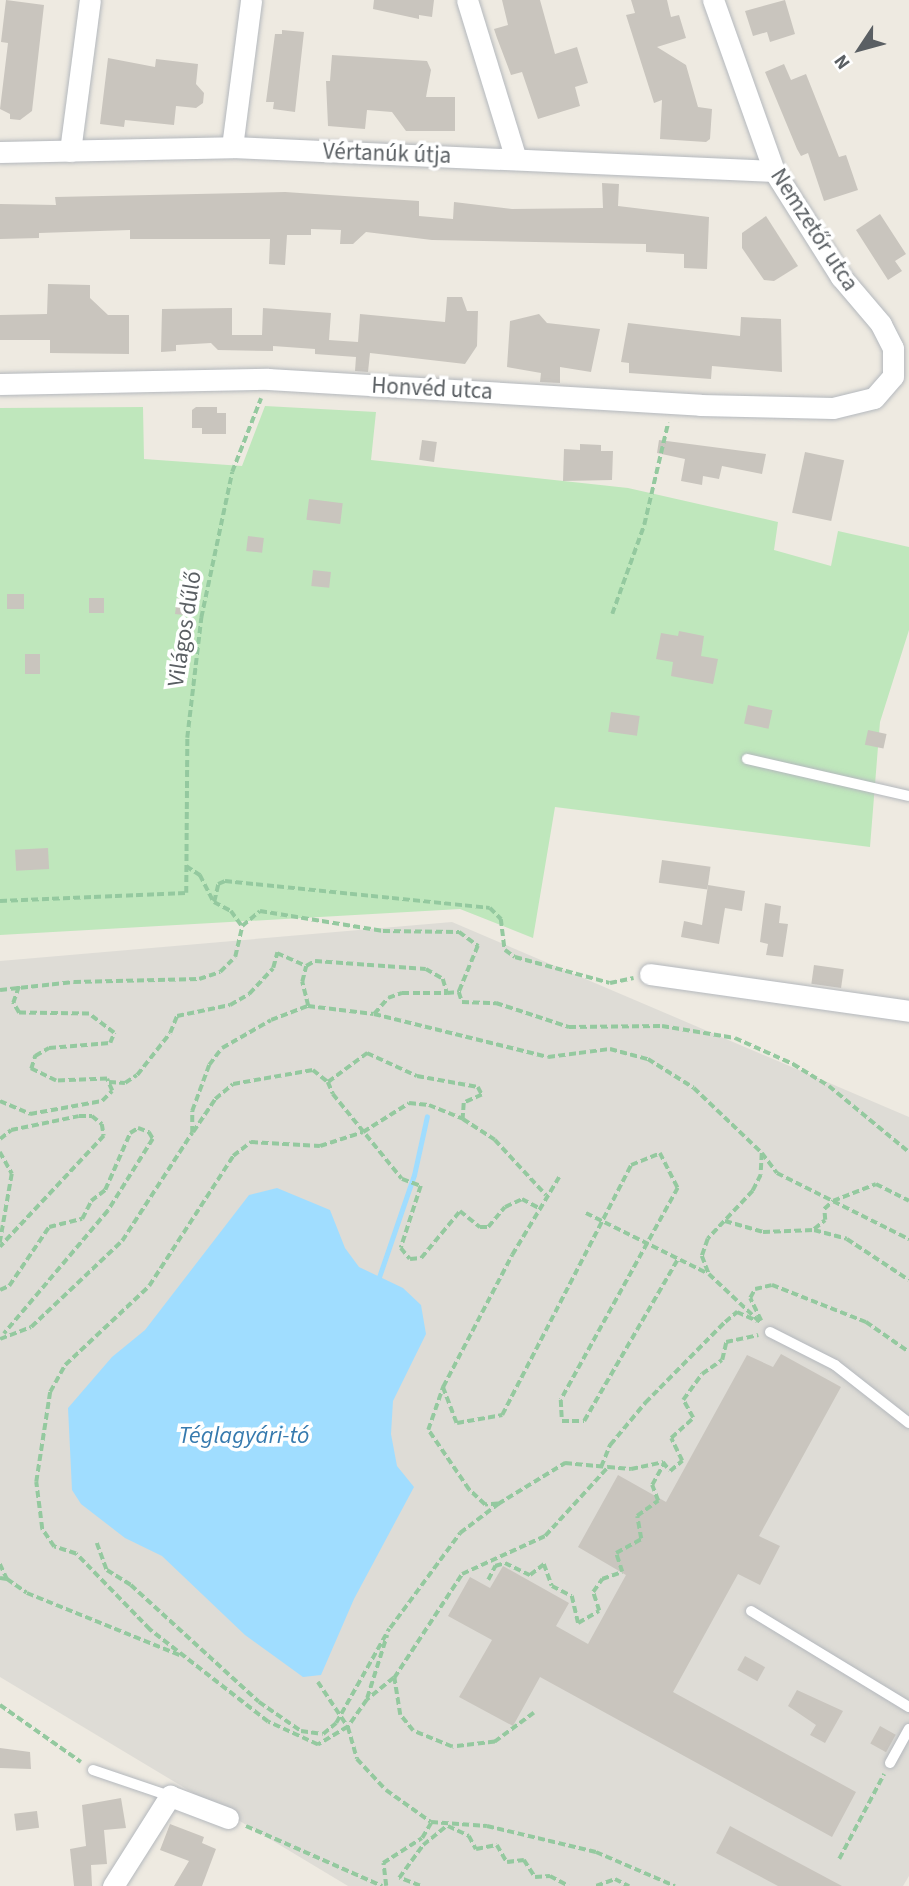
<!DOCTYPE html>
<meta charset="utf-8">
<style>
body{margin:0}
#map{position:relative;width:909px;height:1886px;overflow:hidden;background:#eeeae1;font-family:"Source Sans 3",sans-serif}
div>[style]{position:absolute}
.industrial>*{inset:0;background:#dedcd6}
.green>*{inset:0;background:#bfe7bc}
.water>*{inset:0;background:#a0ddff}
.stream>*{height:5px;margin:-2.5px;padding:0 2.5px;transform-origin:2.5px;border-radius:2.5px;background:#a0ddff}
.building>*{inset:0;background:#c9c5be;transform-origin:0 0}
.path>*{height:3.5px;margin-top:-1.75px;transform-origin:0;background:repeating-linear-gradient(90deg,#94c99f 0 7px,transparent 0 10.5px)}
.roads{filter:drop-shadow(0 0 2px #b4b8bd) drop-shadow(0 0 2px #b4b8bd)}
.service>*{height:10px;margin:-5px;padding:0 5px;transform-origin:5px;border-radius:5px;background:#fff}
.minor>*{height:21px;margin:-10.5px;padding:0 10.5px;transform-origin:10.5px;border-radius:10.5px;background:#fff}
span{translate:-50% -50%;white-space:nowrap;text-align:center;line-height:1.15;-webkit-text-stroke:7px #fff;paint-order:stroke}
.street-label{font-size:23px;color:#5a5f63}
.water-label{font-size:24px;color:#367aae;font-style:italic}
.north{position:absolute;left:825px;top:14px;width:70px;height:70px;-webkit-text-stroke:5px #fff;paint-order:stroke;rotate:234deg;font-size:19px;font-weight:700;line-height:28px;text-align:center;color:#5a5f63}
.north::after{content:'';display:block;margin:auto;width:24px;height:32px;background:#5a5f63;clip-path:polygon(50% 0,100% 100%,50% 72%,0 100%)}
</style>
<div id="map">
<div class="industrial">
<i style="clip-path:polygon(452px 922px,909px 1117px,909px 1876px,903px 1886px,348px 1886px,0 1677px,0 961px)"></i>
</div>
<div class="green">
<i style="clip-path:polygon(265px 406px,376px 412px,371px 460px,628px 488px,778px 522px,774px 550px,831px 566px,838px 531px,909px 547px,909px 630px,880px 722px,870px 847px,555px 807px,533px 938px,460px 909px,0 935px,0 408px,143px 407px,144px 459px,242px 466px)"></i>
</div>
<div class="water">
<i style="clip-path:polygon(277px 1188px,330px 1210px,345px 1248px,359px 1267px,403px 1288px,421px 1305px,426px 1334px,393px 1401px,391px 1434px,397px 1466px,414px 1487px,354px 1599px,321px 1675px,303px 1677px,245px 1635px,162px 1556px,125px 1538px,81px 1504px,72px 1490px,68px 1408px,112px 1357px,145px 1330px,249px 1195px)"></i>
</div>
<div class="stream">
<i style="left:379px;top:1277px;width:108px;rotate:-71.1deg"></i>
<i style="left:414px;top:1175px;width:60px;rotate:-77.6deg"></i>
</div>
<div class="building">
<i style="clip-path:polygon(6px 0,44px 5px,32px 111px,20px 120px,10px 119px,10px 114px,0 109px,8px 43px,1px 42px)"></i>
<i style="clip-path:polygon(374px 0,434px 0,432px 17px,419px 15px,419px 19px,373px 9px)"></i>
<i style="clip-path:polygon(502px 0,540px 0,555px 54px,577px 47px,588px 83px,575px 87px,580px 106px,538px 119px,522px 72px,511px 75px,497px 38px,494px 29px,508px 25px)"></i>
<i style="clip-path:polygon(631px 0,667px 0,671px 17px,679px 15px,686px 38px,657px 47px,686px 65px,698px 107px,712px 109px,710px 139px,706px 142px,660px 139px,662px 100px,654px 103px,626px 15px,635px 13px)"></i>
<i style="clip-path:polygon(785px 0,795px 34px,770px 42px,767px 32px,753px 36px,745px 11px)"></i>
<i style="clip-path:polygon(282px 30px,304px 32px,295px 112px,273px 109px,274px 102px,266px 102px,275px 34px,282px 34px)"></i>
<i style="clip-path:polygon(332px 55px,427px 61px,431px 70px,426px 97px,455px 97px,455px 131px,406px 131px,392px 112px,367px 110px,365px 129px,328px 126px,326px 81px,330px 81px)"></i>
<i style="clip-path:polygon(108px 58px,155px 67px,156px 59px,198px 64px,196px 84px,204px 93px,203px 103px,196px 108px,176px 106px,174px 125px,125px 120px,124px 127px,100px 124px)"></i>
<i style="clip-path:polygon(784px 64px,791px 80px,806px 74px,839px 157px,846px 155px,858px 190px,824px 201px,808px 153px,801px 156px,797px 149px,765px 72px)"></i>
<i style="clip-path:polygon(602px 183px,619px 184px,618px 206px,709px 217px,707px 269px,684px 268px,684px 254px,646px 252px,646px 244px,432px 240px,366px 232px,353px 244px,340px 244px,341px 230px,311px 229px,311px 235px,287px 235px,285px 265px,269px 264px,270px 239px,130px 239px,130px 230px,39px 233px,39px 238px,0 239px,0 204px,56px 205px,55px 197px,285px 192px,419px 201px,419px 216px,453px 219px,454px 202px,512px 209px,603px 208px)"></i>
<i style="clip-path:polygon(880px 214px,906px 254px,895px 261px,902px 271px,888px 280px,856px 230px)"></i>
<i style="clip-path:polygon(766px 216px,798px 266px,774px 281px,764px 280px,742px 248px,742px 233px)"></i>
<i style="clip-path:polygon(48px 284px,90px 285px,90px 298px,108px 315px,129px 315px,129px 354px,50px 353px,50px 340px,0 340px,0 315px,47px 314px)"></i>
<i style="clip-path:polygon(447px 297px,462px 297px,467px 311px,478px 311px,477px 346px,465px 364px,370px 353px,368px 372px,355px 371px,356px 357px,315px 354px,315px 349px,273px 346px,273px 351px,218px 350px,211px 343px,176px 345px,176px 351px,161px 352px,162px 309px,232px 308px,232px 335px,262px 335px,263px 308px,331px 313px,329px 340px,358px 342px,360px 314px,445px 322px)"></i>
<i style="clip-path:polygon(539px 314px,547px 323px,600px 329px,591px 372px,560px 367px,560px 383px,540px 382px,541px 373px,507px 367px,510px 321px)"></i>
<i style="clip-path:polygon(741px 317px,781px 319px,782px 372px,712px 366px,711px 379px,629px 373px,629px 363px,621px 362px,628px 323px,740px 336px)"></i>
<i style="clip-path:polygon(196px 407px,217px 407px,217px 413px,226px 413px,226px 434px,202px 434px,202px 428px,192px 428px,192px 410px)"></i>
<i style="left:422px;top:440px;width:15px;height:20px;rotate:8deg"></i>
<i style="clip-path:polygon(659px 440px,766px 454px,762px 474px,722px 466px,719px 479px,703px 476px,702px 485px,681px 481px,685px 459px,657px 453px)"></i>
<i style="clip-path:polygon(580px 444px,601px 445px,601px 451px,613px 451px,612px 480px,563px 481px,564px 449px,580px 450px)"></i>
<i style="left:805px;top:452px;width:40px;height:62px;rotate:12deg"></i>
<i style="left:309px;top:499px;width:34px;height:21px;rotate:7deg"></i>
<i style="left:248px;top:536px;width:16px;height:15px;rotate:7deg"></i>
<i style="left:313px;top:570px;width:18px;height:16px;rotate:6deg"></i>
<i style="left:7px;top:594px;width:17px;height:15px"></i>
<i style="left:89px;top:598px;width:15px;height:15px"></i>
<i style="left:177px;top:598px;width:16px;height:16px;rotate:7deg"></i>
<i style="clip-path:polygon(679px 631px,704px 636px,701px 656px,718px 659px,713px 684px,671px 676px,673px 662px,656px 659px,661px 633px,678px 636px)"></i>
<i style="left:25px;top:654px;width:15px;height:20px"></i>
<i style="left:748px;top:705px;width:25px;height:19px;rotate:12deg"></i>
<i style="left:611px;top:712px;width:29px;height:20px;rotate:8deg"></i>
<i style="left:868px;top:730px;width:19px;height:15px;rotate:12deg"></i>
<i style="left:48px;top:848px;width:21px;height:33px;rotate:87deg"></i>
<i style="left:662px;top:860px;width:49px;height:23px;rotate:8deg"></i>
<i style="clip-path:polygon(708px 885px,745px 891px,742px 911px,725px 908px,719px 944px,681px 937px,684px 921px,702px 925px)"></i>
<i style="clip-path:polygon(765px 903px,781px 906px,779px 923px,788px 924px,783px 957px,766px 955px,768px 944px,760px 942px)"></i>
<i style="left:814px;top:965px;width:30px;height:19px;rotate:8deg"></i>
<i style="clip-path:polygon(781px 1354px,841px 1387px,759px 1536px,780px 1546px,760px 1585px,738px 1574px,673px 1692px,856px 1792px,832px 1837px,540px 1677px,513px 1726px,459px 1697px,492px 1640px,448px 1616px,470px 1577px,490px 1588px,503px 1566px,569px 1603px,556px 1626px,588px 1644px,626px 1575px,578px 1547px,618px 1475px,666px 1502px,747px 1355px,773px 1367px)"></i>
<i style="left:745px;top:1656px;width:23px;height:16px;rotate:29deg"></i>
<i style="clip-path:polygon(797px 1690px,843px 1711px,825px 1743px,810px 1735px,816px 1725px,788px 1706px)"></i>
<i style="left:880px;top:1726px;width:18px;height:20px;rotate:29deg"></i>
<i style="clip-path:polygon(0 1748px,30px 1752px,31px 1769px,0 1768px)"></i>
<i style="clip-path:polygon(121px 1798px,126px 1828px,104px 1830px,107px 1864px,91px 1865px,92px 1886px,74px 1886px,70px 1849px,86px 1846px,82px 1805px)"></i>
<i style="left:37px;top:1811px;width:17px;height:23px;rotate:83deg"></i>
<i style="clip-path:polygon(170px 1824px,204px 1837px,202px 1843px,216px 1849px,202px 1886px,174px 1886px,189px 1861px,160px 1850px)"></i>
<i style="clip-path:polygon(730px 1826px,842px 1886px,778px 1886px,716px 1853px)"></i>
</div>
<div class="path">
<i style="left:612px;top:614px;width:95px;rotate:-70.2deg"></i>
<i style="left:644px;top:525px;width:105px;rotate:-76.8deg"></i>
<i style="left:186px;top:866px;width:17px;rotate:33deg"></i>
<i style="left:200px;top:875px;width:30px;rotate:63deg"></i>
<i style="left:214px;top:902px;width:19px;rotate:28deg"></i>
<i style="left:231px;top:911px;width:19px;rotate:54deg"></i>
<i style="left:0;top:901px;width:186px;rotate:-2.5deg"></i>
<i style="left:186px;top:893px;width:155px;rotate:-89.6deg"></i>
<i style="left:187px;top:738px;width:121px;rotate:-83.3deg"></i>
<i style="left:201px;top:618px;width:149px;rotate:-78deg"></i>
<i style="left:232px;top:472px;width:79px;rotate:-68.6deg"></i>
<i style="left:214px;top:902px;width:18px;rotate:-77deg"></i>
<i style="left:218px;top:884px;width:8px;rotate:-23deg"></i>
<i style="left:225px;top:881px;width:266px;rotate:5.8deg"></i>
<i style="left:490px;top:908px;width:16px;rotate:45deg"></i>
<i style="left:501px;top:919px;width:31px;rotate:83deg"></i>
<i style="left:505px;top:950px;width:12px;rotate:35deg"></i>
<i style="left:515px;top:957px;width:98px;rotate:15.3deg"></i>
<i style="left:610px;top:983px;width:24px;rotate:-12deg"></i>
<i style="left:0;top:990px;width:74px;rotate:-6.2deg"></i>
<i style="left:74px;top:982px;width:125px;rotate:-1.4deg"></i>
<i style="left:199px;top:979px;width:22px;rotate:-18deg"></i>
<i style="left:220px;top:972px;width:21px;rotate:-45deg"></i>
<i style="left:235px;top:957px;width:32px;rotate:-77deg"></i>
<i style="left:242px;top:926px;width:23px;rotate:-40deg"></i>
<i style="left:260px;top:911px;width:125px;rotate:9.2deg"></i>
<i style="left:383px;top:931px;width:76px;rotate:0.8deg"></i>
<i style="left:459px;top:932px;width:24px;rotate:36deg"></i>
<i style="left:478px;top:946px;width:50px;rotate:112.4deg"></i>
<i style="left:459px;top:992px;width:10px;rotate:73deg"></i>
<i style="left:462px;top:1002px;width:34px;rotate:2deg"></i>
<i style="left:496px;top:1003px;width:77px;rotate:18.2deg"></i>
<i style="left:569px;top:1027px;width:93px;rotate:-0.6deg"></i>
<i style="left:662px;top:1026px;width:74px;rotate:9.3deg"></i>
<i style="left:735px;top:1038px;width:64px;rotate:24.1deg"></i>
<i style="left:793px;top:1064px;width:42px;rotate:31.4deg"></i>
<i style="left:829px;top:1086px;width:104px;rotate:39.5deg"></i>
<i style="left:308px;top:1006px;width:25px;rotate:-104deg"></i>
<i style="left:302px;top:982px;width:16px;rotate:-76deg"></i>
<i style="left:306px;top:966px;width:10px;rotate:-29deg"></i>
<i style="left:315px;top:961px;width:111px;rotate:4.1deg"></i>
<i style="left:426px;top:969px;width:20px;rotate:30deg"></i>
<i style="left:443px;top:979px;width:15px;rotate:74deg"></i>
<i style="left:447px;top:993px;width:12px;rotate:-5deg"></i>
<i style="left:374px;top:1014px;width:179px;rotate:13.9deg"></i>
<i style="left:548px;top:1057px;width:63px;rotate:-7.4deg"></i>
<i style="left:610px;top:1049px;width:39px;rotate:15deg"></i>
<i style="left:648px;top:1059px;width:54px;rotate:32.2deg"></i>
<i style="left:694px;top:1088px;width:94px;rotate:43.7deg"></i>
<i style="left:762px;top:1153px;width:22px;rotate:93deg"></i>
<i style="left:761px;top:1175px;width:18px;rotate:117deg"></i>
<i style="left:753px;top:1191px;width:66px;rotate:133.2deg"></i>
<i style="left:708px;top:1239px;width:18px;rotate:109deg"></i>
<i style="left:702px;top:1256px;width:19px;rotate:69deg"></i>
<i style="left:709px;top:1274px;width:71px;rotate:43.3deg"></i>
<i style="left:109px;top:1082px;width:16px;rotate:4deg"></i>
<i style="left:125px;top:1083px;width:14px;rotate:-34deg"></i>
<i style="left:137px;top:1075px;width:53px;rotate:-51.8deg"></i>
<i style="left:170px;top:1033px;width:18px;rotate:-68deg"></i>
<i style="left:177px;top:1016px;width:54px;rotate:-11.7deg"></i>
<i style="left:230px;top:1005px;width:22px;rotate:-30deg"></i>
<i style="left:249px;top:994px;width:35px;rotate:-47deg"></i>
<i style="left:273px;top:968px;width:16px;rotate:-75deg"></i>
<i style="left:277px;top:953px;width:32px;rotate:24deg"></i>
<i style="left:328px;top:1082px;width:49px;rotate:-36.6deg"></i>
<i style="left:367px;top:1053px;width:55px;rotate:24.7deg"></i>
<i style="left:417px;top:1076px;width:62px;rotate:10.2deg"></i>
<i style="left:478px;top:1087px;width:9px;rotate:63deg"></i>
<i style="left:482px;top:1095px;width:20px;rotate:156deg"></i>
<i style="left:464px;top:1103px;width:16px;rotate:94deg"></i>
<i style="left:0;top:1101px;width:33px;rotate:23deg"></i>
<i style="left:30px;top:1114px;width:73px;rotate:-10.2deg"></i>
<i style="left:102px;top:1101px;width:14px;rotate:-45deg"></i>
<i style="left:112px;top:1091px;width:13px;rotate:-113deg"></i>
<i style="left:107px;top:1079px;width:51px;rotate:177.8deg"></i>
<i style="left:56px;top:1081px;width:28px;rotate:-154deg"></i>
<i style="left:31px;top:1069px;width:14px;rotate:-73deg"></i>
<i style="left:35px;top:1056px;width:16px;rotate:-30deg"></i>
<i style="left:49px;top:1048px;width:61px;rotate:-4.7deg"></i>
<i style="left:110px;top:1043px;width:11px;rotate:-68deg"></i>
<i style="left:114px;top:1033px;width:31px;rotate:-143deg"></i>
<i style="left:89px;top:1014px;width:70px;rotate:-179.2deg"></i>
<i style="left:19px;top:1013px;width:12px;rotate:-121deg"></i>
<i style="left:13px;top:1003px;width:18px;rotate:-71deg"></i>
<i style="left:193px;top:1132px;width:40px;rotate:-56deg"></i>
<i style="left:215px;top:1099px;width:23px;rotate:-40deg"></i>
<i style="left:233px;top:1084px;width:81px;rotate:-9.9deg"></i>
<i style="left:313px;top:1070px;width:19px;rotate:39deg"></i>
<i style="left:328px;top:1082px;width:13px;rotate:67deg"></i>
<i style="left:333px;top:1094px;width:109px;rotate:50.9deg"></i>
<i style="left:402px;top:1179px;width:20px;rotate:20deg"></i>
<i style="left:421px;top:1186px;width:65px;rotate:107.9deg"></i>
<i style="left:401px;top:1248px;width:14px;rotate:51deg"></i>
<i style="left:410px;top:1259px;width:11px;rotate:-5deg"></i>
<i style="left:421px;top:1258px;width:61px;rotate:-50.3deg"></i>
<i style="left:460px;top:1211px;width:26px;rotate:39deg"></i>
<i style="left:480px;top:1227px;width:8px"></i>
<i style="left:488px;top:1227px;width:26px;rotate:-50deg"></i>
<i style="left:505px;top:1207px;width:19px;rotate:-25deg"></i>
<i style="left:522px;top:1199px;width:19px;rotate:28deg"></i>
<i style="left:0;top:1139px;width:14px;rotate:-39deg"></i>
<i style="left:11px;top:1130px;width:69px;rotate:-11.6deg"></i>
<i style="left:79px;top:1116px;width:13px"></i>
<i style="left:92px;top:1116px;width:13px;rotate:39deg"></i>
<i style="left:102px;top:1124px;width:12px;rotate:81deg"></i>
<i style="left:104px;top:1136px;width:152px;rotate:133.1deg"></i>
<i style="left:0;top:1152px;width:25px;rotate:61deg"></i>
<i style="left:12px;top:1174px;width:70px;rotate:99.9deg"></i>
<i style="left:762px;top:1153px;width:25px;rotate:53deg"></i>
<i style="left:777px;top:1173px;width:148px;rotate:26.6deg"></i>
<i style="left:586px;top:1213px;width:135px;rotate:26.4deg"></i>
<i style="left:725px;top:1221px;width:40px;rotate:16deg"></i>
<i style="left:763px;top:1232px;width:51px;rotate:-2.2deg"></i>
<i style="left:814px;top:1230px;width:34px;rotate:15deg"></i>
<i style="left:847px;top:1239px;width:74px;rotate:33.5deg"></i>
<i style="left:814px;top:1229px;width:14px;rotate:-39deg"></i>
<i style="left:825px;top:1220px;width:11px;rotate:-95deg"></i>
<i style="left:824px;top:1209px;width:12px;rotate:-42deg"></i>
<i style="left:833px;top:1201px;width:46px;rotate:-21.6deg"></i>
<i style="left:876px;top:1184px;width:37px;rotate:27deg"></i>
<i style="left:0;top:1290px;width:10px;rotate:-24deg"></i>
<i style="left:9px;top:1286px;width:71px;rotate:-55.9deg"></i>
<i style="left:49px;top:1227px;width:34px;rotate:-14deg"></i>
<i style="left:82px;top:1219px;width:20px;rotate:-63deg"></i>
<i style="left:91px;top:1201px;width:18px;rotate:-38deg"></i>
<i style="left:105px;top:1190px;width:62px;rotate:-66.3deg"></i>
<i style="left:130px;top:1133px;width:9px;rotate:-32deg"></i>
<i style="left:138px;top:1128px;width:12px;rotate:20deg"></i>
<i style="left:149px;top:1132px;width:8px;rotate:60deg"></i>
<i style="left:153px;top:1139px;width:85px;rotate:122deg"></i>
<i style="left:108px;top:1211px;width:161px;rotate:130.2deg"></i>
<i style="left:761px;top:1321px;width:25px;rotate:-116deg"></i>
<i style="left:750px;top:1298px;width:10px;rotate:-61deg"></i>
<i style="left:755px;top:1289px;width:17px;rotate:-13deg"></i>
<i style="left:772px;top:1285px;width:101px;rotate:21.5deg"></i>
<i style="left:866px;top:1322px;width:52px;rotate:34.9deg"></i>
<i style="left:0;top:1339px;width:33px;rotate:-21deg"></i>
<i style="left:31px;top:1327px;width:125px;rotate:-43.4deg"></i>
<i style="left:122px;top:1241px;width:129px;rotate:-57.1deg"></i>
<i style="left:192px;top:1133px;width:22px;rotate:-90deg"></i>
<i style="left:192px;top:1111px;width:49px;rotate:-69.7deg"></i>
<i style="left:209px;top:1065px;width:21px;rotate:-53deg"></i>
<i style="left:222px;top:1048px;width:56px;rotate:-29.7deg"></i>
<i style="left:271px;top:1020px;width:40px;rotate:-21deg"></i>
<i style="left:308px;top:1006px;width:66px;rotate:6.9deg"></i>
<i style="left:374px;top:1014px;width:21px;rotate:-49deg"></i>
<i style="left:388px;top:998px;width:15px;rotate:-20deg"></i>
<i style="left:402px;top:993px;width:45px"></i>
<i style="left:443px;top:1387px;width:39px;rotate:69deg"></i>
<i style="left:457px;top:1423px;width:46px;rotate:-10.1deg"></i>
<i style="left:502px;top:1415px;width:281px;rotate:-62.7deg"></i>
<i style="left:631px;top:1165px;width:31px;rotate:-22deg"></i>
<i style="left:660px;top:1153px;width:39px;rotate:63deg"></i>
<i style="left:678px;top:1188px;width:242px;rotate:118.9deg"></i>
<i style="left:561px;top:1400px;width:21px;rotate:87deg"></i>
<i style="left:562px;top:1421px;width:22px"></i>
<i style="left:584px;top:1421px;width:187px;rotate:-59.9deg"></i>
<i style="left:601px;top:1467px;width:24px;rotate:-68deg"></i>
<i style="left:610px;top:1445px;width:55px;rotate:-50.2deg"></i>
<i style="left:645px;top:1403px;width:114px;rotate:-45.4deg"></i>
<i style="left:725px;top:1322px;width:16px;rotate:-40deg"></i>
<i style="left:737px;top:1312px;width:22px;rotate:24deg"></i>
<i style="left:498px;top:1504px;width:13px;rotate:176deg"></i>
<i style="left:485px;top:1505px;width:22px;rotate:-137deg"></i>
<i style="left:469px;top:1490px;width:73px;rotate:-124.3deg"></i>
<i style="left:428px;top:1430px;width:46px;rotate:-70.8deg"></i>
<i style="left:443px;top:1387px;width:149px;rotate:-62.4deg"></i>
<i style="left:512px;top:1255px;width:91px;rotate:-58.9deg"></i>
<i style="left:97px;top:1543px;width:29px;rotate:70deg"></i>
<i style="left:107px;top:1570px;width:28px;rotate:32deg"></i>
<i style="left:131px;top:1585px;width:173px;rotate:42.4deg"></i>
<i style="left:259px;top:1702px;width:51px;rotate:34.6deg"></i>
<i style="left:301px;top:1731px;width:22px;rotate:8deg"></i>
<i style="left:323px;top:1734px;width:17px;rotate:-40deg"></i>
<i style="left:336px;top:1723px;width:108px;rotate:-60.6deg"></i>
<i style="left:0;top:1564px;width:17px;rotate:65deg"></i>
<i style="left:7px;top:1579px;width:24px;rotate:35deg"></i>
<i style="left:27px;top:1593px;width:165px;rotate:22.1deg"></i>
<i style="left:0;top:1578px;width:7px;rotate:8deg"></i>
<i style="left:488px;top:1580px;width:16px;rotate:-63deg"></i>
<i style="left:495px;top:1566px;width:10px;rotate:-17deg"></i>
<i style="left:505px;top:1563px;width:28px;rotate:26deg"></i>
<i style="left:530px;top:1575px;width:18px;rotate:-38deg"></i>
<i style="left:544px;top:1564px;width:23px;rotate:70deg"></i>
<i style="left:552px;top:1586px;width:22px;rotate:27deg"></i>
<i style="left:572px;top:1596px;width:28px;rotate:77deg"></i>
<i style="left:578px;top:1623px;width:24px;rotate:-30deg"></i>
<i style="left:599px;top:1611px;width:20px;rotate:-108deg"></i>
<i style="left:593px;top:1592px;width:16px;rotate:-55deg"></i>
<i style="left:602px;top:1579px;width:21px;rotate:-19deg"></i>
<i style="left:622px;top:1572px;width:20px;rotate:-108deg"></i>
<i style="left:616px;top:1553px;width:29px;rotate:-29deg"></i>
<i style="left:641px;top:1539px;width:23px;rotate:-100deg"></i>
<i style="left:637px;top:1516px;width:26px;rotate:-36deg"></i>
<i style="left:658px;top:1501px;width:17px;rotate:-111deg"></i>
<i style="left:652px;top:1485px;width:25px;rotate:-61deg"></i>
<i style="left:390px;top:1628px;width:118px;rotate:-53.6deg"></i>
<i style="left:460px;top:1533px;width:48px;rotate:-37.3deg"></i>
<i style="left:498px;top:1504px;width:79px;rotate:-31.5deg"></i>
<i style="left:565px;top:1463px;width:43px;rotate:5.3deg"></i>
<i style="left:394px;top:1678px;width:35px;rotate:141deg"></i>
<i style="left:367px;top:1700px;width:33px;rotate:125deg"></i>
<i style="left:348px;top:1727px;width:33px;rotate:74deg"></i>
<i style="left:357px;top:1759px;width:42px;rotate:46.9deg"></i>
<i style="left:386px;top:1790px;width:55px;rotate:35.4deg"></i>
<i style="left:431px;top:1822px;width:56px;rotate:4.1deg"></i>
<i style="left:487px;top:1826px;width:112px;rotate:13.4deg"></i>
<i style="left:596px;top:1852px;width:86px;rotate:23.3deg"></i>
<i style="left:318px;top:1682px;width:54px;rotate:56.3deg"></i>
<i style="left:348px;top:1727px;width:35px;rotate:149deg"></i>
<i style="left:318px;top:1745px;width:55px;rotate:-155.3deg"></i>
<i style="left:268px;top:1722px;width:150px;rotate:-142.1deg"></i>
<i style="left:150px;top:1630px;width:106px;rotate:-134.2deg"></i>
<i style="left:76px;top:1554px;width:23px;rotate:-162deg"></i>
<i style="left:54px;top:1547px;width:22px;rotate:-124deg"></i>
<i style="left:42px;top:1529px;width:47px;rotate:-97.3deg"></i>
<i style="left:36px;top:1482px;width:91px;rotate:-81.2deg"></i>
<i style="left:50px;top:1392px;width:31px;rotate:-61deg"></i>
<i style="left:65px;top:1365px;width:115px;rotate:-43.2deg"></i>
<i style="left:149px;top:1286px;width:155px;rotate:-57.1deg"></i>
<i style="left:233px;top:1156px;width:23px;rotate:-38deg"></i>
<i style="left:251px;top:1142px;width:69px;rotate:3.3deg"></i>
<i style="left:320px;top:1146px;width:45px;rotate:-18deg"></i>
<i style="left:363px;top:1132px;width:54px;rotate:-32.2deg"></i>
<i style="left:409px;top:1103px;width:20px;rotate:6deg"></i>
<i style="left:429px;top:1105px;width:37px;rotate:22deg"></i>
<i style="left:463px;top:1119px;width:38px;rotate:33deg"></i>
<i style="left:495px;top:1140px;width:75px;rotate:47.2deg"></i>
<i style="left:367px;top:1698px;width:66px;rotate:-72.4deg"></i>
<i style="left:0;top:1705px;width:99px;rotate:35.1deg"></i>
<i style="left:534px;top:1713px;width:49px;rotate:143.4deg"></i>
<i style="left:495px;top:1742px;width:43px;rotate:173.4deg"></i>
<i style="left:452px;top:1747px;width:42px;rotate:-157.7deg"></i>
<i style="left:413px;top:1731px;width:21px;rotate:-129deg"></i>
<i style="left:400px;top:1715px;width:37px;rotate:-99deg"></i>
<i style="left:394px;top:1678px;width:124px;rotate:-56.8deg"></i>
<i style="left:462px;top:1574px;width:91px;rotate:-24.6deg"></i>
<i style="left:545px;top:1536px;width:93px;rotate:-47.6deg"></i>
<i style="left:608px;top:1467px;width:23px;rotate:5deg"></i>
<i style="left:631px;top:1469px;width:33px;rotate:-12deg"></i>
<i style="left:663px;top:1462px;width:11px;rotate:52deg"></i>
<i style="left:670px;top:1471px;width:16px;rotate:-40deg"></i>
<i style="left:682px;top:1461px;width:25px;rotate:-116deg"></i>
<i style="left:671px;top:1438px;width:30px;rotate:-42deg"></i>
<i style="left:693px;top:1418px;width:21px;rotate:-119deg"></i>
<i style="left:683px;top:1400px;width:32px;rotate:-54deg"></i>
<i style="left:702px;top:1374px;width:24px;rotate:-35deg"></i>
<i style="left:722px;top:1360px;width:18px;rotate:-77deg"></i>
<i style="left:726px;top:1342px;width:33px;rotate:-12deg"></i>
<i style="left:246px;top:1826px;width:149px;rotate:23.8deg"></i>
<i style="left:448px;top:1826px;width:23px;rotate:25deg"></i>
<i style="left:469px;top:1836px;width:15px;rotate:62deg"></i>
<i style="left:476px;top:1849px;width:21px;rotate:-11deg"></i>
<i style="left:497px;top:1845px;width:20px;rotate:60deg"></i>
<i style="left:507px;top:1862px;width:17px;rotate:-7deg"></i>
<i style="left:524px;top:1860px;width:20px;rotate:57deg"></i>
<i style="left:535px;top:1877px;width:15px;rotate:-4deg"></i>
<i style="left:550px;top:1876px;width:21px;rotate:28deg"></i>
<i style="left:839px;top:1859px;width:96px;rotate:-62.1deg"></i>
<i style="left:386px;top:1886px;width:23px;rotate:-97deg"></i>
<i style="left:383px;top:1863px;width:46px;rotate:-32.7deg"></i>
<i style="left:422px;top:1838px;width:17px;rotate:-59deg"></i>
<i style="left:420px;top:1886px;width:22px;rotate:-159deg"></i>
<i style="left:399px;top:1878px;width:41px;rotate:-54deg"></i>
<i style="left:423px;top:1845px;width:32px;rotate:-39deg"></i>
<i style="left:596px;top:1886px;width:20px;rotate:-20deg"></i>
<i style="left:615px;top:1879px;width:16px;rotate:27deg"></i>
</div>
<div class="roads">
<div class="service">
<i style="left:747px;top:759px;width:166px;rotate:12.9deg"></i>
<i style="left:770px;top:1332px;width:73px;rotate:26.9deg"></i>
<i style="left:835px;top:1365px;width:94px;rotate:38.1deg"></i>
<i style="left:751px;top:1611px;width:185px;rotate:31.3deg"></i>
<i style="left:890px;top:1763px;width:39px;rotate:-61deg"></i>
<i style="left:93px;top:1770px;width:81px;rotate:18.7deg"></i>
</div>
<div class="minor">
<i style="left:467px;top:0;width:166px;rotate:72.9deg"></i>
<i style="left:232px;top:147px;width:148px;rotate:-82.6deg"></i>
<i style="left:70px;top:151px;width:152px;rotate:-82.5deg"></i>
<i style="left:0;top:152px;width:232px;rotate:-1.2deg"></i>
<i style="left:232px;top:147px;width:543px;rotate:2.54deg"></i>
<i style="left:0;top:384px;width:268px;rotate:-1.1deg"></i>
<i style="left:268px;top:379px;width:433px;rotate:3.4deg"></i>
<i style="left:700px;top:405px;width:133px;rotate:1.3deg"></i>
<i style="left:833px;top:408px;width:42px;rotate:-13.7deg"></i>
<i style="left:874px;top:398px;width:29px;rotate:-49deg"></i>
<i style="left:893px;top:376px;width:28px;rotate:-90deg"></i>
<i style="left:893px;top:348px;width:27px;rotate:-117deg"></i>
<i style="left:881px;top:324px;width:62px;rotate:-130.4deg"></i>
<i style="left:841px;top:277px;width:125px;rotate:-122.3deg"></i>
<i style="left:774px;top:171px;width:182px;rotate:-109.6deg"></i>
<i style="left:650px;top:974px;width:262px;rotate:8.1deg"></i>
<i style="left:113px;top:1886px;width:107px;rotate:-57.7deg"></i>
<i style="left:170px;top:1796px;width:62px;rotate:20.8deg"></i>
</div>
</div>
<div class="street-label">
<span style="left:387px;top:154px;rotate:2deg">Vértanúk útja</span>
<span style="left:814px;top:230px;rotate:57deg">Nemzetőr utca</span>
<span style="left:432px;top:389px;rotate:3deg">Honvéd utca</span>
<span style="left:185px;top:629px;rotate:-81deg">Világos dűlő</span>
</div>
<div class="water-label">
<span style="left:244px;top:1436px">Téglagyári-tó</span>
</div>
<div class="north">N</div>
</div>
